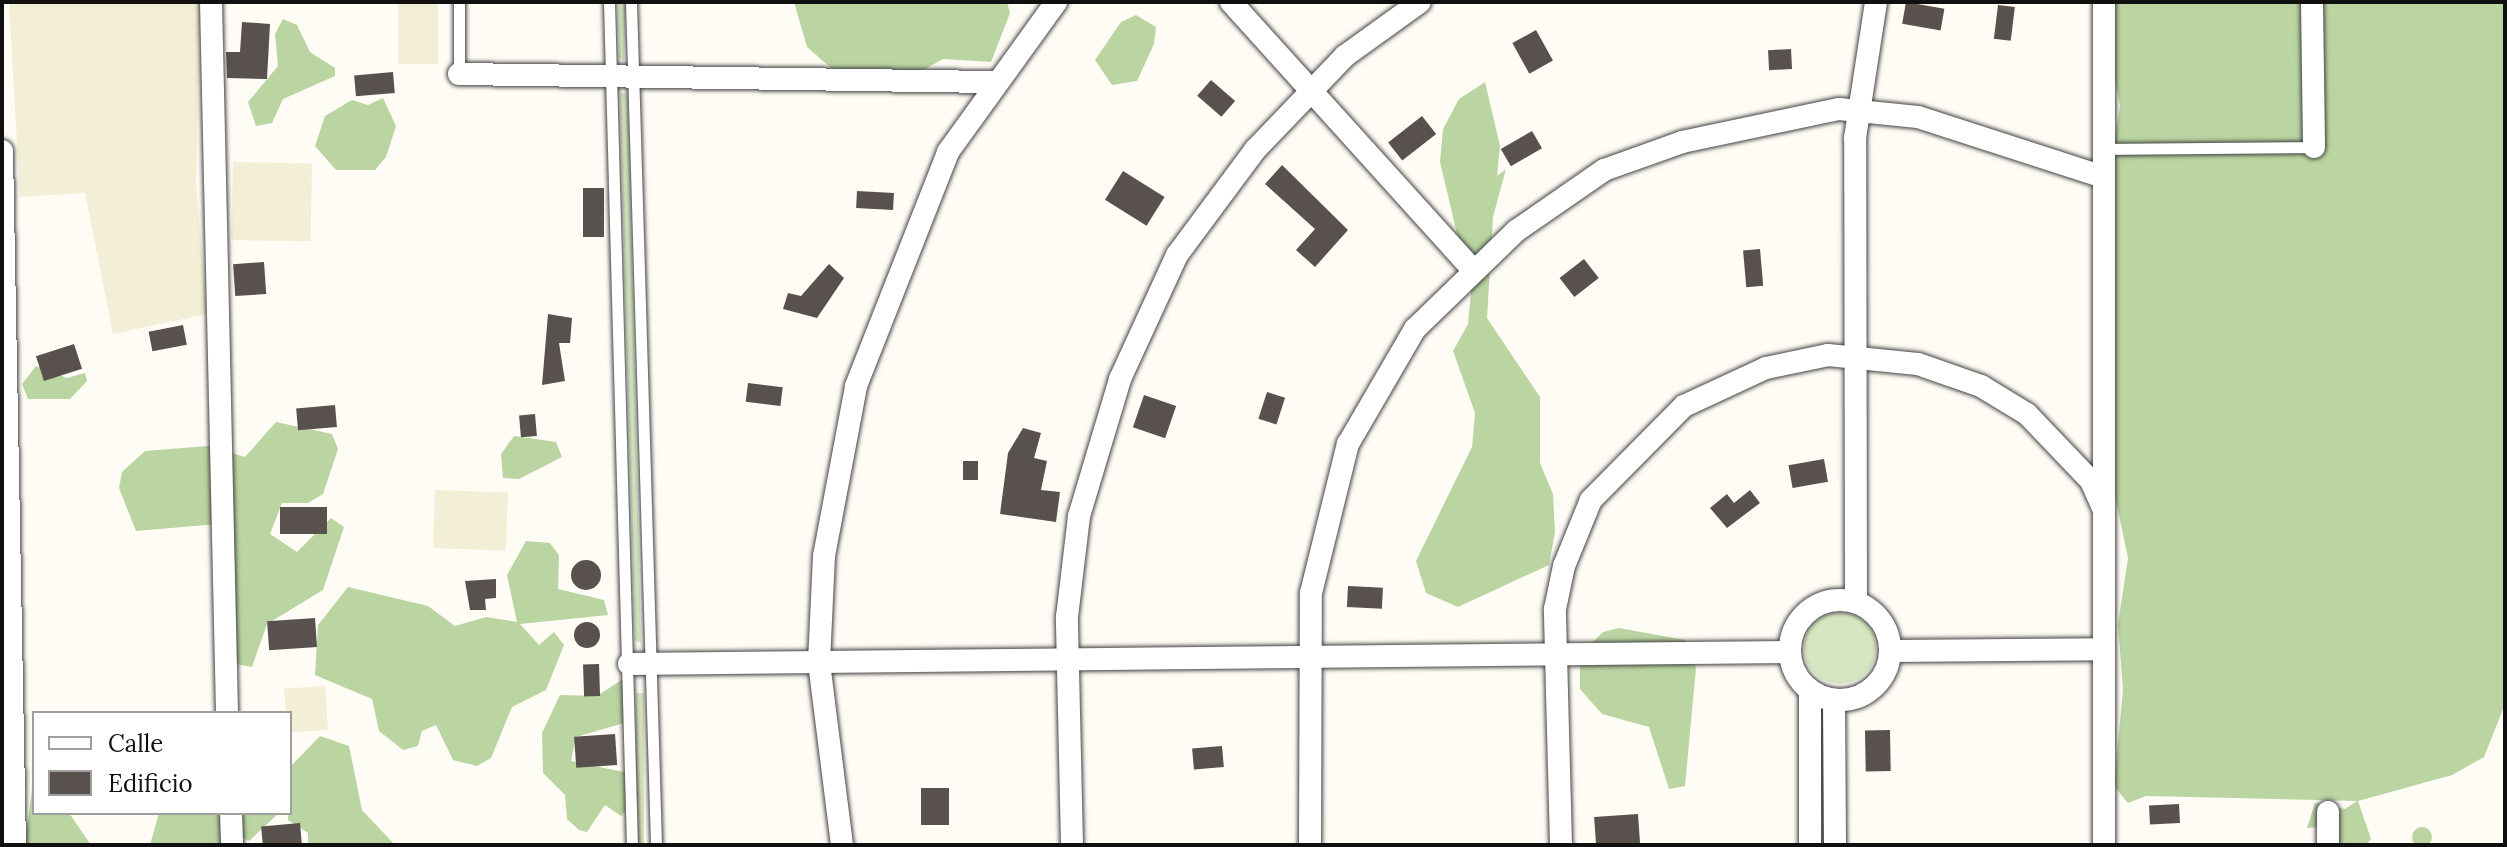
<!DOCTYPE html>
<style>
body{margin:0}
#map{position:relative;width:2507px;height:847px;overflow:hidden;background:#fefcf5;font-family:Lora,serif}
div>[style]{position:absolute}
.farmland>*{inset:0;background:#f2efd6;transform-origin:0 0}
.green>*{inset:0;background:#d5e6c0;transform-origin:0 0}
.round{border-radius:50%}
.forest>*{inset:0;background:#bad5a1}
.building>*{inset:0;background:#58514e;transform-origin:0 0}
.roads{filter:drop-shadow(0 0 2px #434343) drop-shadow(0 0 2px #434343)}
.lane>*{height:11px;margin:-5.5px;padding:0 5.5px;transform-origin:5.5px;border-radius:5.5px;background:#fff}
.street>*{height:22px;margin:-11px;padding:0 11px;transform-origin:11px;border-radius:11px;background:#fff}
.street>.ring{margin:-11px;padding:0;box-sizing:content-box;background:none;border:22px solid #fff;border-radius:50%}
span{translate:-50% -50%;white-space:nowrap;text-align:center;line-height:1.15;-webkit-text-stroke:8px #fff;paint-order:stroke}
.frame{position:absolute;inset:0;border:4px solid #101010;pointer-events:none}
.legend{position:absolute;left:32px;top:711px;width:260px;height:104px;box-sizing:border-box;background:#fff;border:2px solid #9f9f9f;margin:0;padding:10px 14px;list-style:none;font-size:24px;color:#101010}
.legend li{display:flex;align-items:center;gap:16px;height:40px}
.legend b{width:40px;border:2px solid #9f9f9f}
</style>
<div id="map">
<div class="farmland">
<i style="clip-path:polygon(9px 2px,200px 2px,196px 183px,207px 314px,113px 334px,85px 193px,20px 197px)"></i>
<i style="left:398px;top:2px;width:40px;height:62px"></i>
<i style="left:233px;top:162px;width:79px;height:78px;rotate:1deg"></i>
<i style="left:435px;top:490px;width:73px;height:58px;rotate:2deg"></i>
<i style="left:325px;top:686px;width:44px;height:41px;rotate:86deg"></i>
</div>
<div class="green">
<i style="clip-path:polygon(618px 2px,626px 2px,624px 61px,619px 58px)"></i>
<i style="clip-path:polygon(620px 93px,628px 93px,641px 643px,635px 640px)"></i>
<i class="round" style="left:1804px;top:612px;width:72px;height:72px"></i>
<i style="left:636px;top:693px;width:8px;height:152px"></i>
<i style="clip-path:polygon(1820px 722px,1825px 724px,1827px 845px,1819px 845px)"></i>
</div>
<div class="forest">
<i style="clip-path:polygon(794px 2px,1007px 2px,1010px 13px,991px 62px,943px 59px,898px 84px,880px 84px,831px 68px,807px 47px)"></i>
<i style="clip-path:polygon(2110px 2px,2505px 2px,2505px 704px,2484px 757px,2452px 775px,2358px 801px,2371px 839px,2366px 845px,2327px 845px,2325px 827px,2307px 828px,2315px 803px,2345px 809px,2357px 801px,2146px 796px,2128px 803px,2114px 786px,2123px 690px,2118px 624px,2128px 558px,2108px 463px,2104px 200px,2120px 106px,2107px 39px)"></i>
<i style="clip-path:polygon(1136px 15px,1156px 27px,1154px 44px,1137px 81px,1112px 85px,1095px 60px,1121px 22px)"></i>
<i style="clip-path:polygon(283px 19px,297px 25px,310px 52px,335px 68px,335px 76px,283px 99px,272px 123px,256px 126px,248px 102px,278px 66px,275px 34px)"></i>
<i style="clip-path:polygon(1485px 82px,1500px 146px,1497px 176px,1506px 169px,1493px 217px,1487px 318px,1540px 397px,1540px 463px,1553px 494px,1555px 532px,1549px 565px,1458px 607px,1426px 593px,1416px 561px,1472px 447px,1475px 413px,1453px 351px,1468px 324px,1471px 293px,1440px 162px,1443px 129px,1459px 99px)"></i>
<i style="clip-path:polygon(383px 98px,396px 126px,386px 157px,375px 170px,336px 170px,315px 146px,325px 116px,352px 100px,368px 105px)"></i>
<i style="clip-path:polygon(36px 366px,67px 378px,85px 373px,87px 381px,70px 399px,28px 399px,22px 384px)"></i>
<i style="clip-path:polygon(276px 422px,332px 434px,338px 449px,323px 494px,308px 503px,282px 503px,270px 534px,297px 552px,331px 518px,344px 527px,323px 590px,267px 624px,252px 667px,236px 664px,218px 524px,136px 531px,119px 488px,122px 472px,145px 451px,208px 446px,245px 457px)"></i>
<i style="clip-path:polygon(514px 436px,556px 442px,562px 457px,519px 479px,503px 478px,501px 454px)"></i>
<i style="clip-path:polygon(526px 541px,550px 543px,559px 555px,558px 589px,604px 600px,608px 615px,520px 624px,539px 645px,554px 632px,564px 645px,546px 690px,512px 707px,491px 758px,477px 766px,453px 760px,436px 725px,422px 731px,418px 746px,403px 750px,379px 731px,372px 699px,315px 675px,318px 625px,348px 587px,428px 606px,455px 626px,486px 617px,517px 622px,507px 575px)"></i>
<i style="clip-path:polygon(1619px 628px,1685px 640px,1696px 668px,1685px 786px,1669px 789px,1649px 727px,1602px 714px,1580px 689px,1580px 655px,1603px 632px)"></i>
<i style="clip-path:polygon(623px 679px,624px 723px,576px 737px,571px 761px,633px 774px,639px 796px,621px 816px,605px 805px,587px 832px,579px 830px,567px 819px,565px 795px,543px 773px,542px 733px,560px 695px,597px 696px)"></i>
<i style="clip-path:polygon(320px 736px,349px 746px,362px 810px,395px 845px,308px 845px,308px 833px,288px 820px,290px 767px)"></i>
<i style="clip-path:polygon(34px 773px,34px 813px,69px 813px,91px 845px,25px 845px)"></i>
<i style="clip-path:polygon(159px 813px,227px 813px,225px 845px,150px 845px)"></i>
<i style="clip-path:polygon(237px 813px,279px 813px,249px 841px,238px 835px)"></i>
<i class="round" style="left:2412px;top:827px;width:20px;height:20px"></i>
</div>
<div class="building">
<i style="left:1906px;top:2px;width:39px;height:22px;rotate:10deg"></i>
<i style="left:1998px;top:5px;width:17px;height:34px;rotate:7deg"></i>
<i style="clip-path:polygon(242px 22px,270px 24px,267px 79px,227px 78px,226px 52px,240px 52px)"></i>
<i style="left:1536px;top:30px;width:35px;height:27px;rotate:61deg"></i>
<i style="left:1791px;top:49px;width:20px;height:23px;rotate:87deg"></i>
<i style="left:393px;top:72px;width:21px;height:39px;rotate:85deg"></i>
<i style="left:1211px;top:80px;width:32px;height:21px;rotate:41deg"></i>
<i style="left:1422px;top:116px;width:23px;height:43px;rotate:52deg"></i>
<i style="left:1532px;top:131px;width:20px;height:36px;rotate:60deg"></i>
<i style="clip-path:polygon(1282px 165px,1348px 230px,1315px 267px,1296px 250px,1315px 229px,1265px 184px)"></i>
<i style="left:1123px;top:171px;width:49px;height:34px;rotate:32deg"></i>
<i style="left:583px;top:188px;width:21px;height:49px"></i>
<i style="left:857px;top:191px;width:37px;height:17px;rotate:3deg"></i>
<i style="left:1760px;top:249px;width:37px;height:17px;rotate:85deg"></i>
<i style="left:1584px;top:259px;width:24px;height:31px;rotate:52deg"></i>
<i style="left:264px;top:262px;width:32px;height:31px;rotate:86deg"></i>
<i style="clip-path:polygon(829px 264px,844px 278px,817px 318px,783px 309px,788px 293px,801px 296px)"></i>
<i style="clip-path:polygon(548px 314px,572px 318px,570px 343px,559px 343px,565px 381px,542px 385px)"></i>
<i style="left:183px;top:325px;width:20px;height:35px;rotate:79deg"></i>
<i style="left:74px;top:344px;width:26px;height:40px;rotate:72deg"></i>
<i style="left:748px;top:383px;width:35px;height:19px;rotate:7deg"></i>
<i style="left:1267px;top:392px;width:19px;height:28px;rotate:18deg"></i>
<i style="left:1144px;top:395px;width:34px;height:34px;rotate:19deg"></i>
<i style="left:335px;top:405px;width:22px;height:39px;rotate:85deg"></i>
<i style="left:535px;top:414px;width:22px;height:16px;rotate:85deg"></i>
<i style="clip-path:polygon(1023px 428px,1041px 433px,1034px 458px,1047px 461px,1041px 490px,1060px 492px,1056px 522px,1000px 514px,1008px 453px)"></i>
<i style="left:1824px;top:459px;width:23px;height:36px;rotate:80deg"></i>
<i style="left:963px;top:461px;width:15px;height:19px"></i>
<i style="clip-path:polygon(1750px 490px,1760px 503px,1727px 528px,1710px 508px,1727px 494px,1734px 503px)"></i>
<i style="left:280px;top:507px;width:47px;height:27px"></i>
<i class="round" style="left:571px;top:560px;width:30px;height:30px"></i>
<i style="clip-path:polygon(496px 579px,496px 598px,485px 599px,486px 610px,470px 610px,465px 581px)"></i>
<i style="left:1348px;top:586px;width:35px;height:21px;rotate:3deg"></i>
<i style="left:315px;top:618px;width:29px;height:48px;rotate:86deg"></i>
<i class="round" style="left:574px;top:622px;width:26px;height:26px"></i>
<i style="left:599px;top:664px;width:32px;height:16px;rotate:88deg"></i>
<i style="left:1890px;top:730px;width:41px;height:25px;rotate:89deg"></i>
<i style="left:615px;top:734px;width:31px;height:41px;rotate:86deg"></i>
<i style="left:1222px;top:746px;width:21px;height:30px;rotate:85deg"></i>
<i style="left:921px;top:788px;width:28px;height:37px"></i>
<i style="left:2179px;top:804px;width:19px;height:30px;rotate:87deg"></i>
<i style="left:1638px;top:814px;width:31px;height:44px;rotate:86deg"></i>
<i style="left:300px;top:823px;width:22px;height:39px;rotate:85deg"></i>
</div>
<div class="roads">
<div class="lane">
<i style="left:459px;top:2px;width:72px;rotate:90deg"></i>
<i style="left:609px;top:2px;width:843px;rotate:88.44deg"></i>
<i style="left:631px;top:2px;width:843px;rotate:88.3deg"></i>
<i style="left:2104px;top:149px;width:210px;rotate:-0.5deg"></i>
</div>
<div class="street">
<i style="left:211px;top:2px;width:711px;rotate:88.71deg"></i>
<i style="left:1231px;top:2px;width:360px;rotate:47.9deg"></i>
<i style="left:2104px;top:2px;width:843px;rotate:90deg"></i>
<i style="left:2312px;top:2px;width:145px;rotate:89.2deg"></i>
<i style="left:459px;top:74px;width:533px;rotate:0.86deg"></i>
<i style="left:2px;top:151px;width:694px;rotate:88.93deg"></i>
<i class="ring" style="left:1790px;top:600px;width:78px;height:78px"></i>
<i style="left:1856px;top:602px;width:464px;rotate:-90.1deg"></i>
<i style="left:1855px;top:138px;width:138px;rotate:-81.2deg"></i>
<i style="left:1891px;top:651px;width:213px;rotate:-0.5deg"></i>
<i style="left:629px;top:664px;width:1161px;rotate:-0.59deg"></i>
<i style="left:1834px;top:700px;width:145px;rotate:89.6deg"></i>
<i style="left:2328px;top:812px;width:33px;rotate:90deg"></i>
<i style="left:231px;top:813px;width:32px;rotate:88deg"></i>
<i style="left:842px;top:845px;width:184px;rotate:-97.2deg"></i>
<i style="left:819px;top:662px;width:106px;rotate:-87.3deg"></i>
<i style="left:824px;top:556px;width:173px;rotate:-79.3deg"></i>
<i style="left:856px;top:386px;width:251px;rotate:-68.5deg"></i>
<i style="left:948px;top:152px;width:185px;rotate:-54.2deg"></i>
<i style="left:1072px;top:845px;width:228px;rotate:-91.3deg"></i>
<i style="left:1067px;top:617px;width:102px;rotate:-83.2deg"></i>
<i style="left:1079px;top:516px;width:143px;rotate:-73.3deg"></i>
<i style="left:1120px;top:379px;width:136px;rotate:-65.3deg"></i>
<i style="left:1177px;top:255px;width:131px;rotate:-53.4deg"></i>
<i style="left:1255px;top:150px;width:130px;rotate:-46.2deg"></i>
<i style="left:1345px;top:56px;width:92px;rotate:-35.8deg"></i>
<i style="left:1310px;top:845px;width:252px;rotate:-89.8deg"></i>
<i style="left:1311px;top:593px;width:154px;rotate:-76.1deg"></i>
<i style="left:1348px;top:444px;width:133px;rotate:-59.8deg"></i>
<i style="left:1415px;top:329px;width:141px;rotate:-44.1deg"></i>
<i style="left:1516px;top:231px;width:107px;rotate:-34.7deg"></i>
<i style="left:1604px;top:170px;width:83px;rotate:-19.7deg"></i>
<i style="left:1682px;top:142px;width:160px;rotate:-11.9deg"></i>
<i style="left:1839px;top:109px;width:79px;rotate:5.8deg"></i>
<i style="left:1918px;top:117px;width:195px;rotate:17.9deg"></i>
<i style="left:1561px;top:845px;width:236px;rotate:-91.5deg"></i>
<i style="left:1555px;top:609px;width:44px;rotate:-78.2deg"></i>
<i style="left:1564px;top:566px;width:71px;rotate:-67.8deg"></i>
<i style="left:1591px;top:500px;width:132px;rotate:-45.3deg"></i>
<i style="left:1684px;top:406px;width:90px;rotate:-24.9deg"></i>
<i style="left:1766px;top:368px;width:63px;rotate:-11.8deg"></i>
<i style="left:1828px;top:355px;width:90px;rotate:5.7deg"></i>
<i style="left:1918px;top:364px;width:67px;rotate:19.2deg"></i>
<i style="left:1981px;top:386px;width:54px;rotate:31.3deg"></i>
<i style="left:2027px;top:414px;width:93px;rotate:46.3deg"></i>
<i style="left:2091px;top:481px;width:32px;rotate:66deg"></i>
<i style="left:1810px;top:845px;width:154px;rotate:-90deg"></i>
</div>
</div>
<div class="frame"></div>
<ul class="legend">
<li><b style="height:10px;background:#fff"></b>Calle</li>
<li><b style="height:22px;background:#58514e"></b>Edificio</li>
</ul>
</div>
